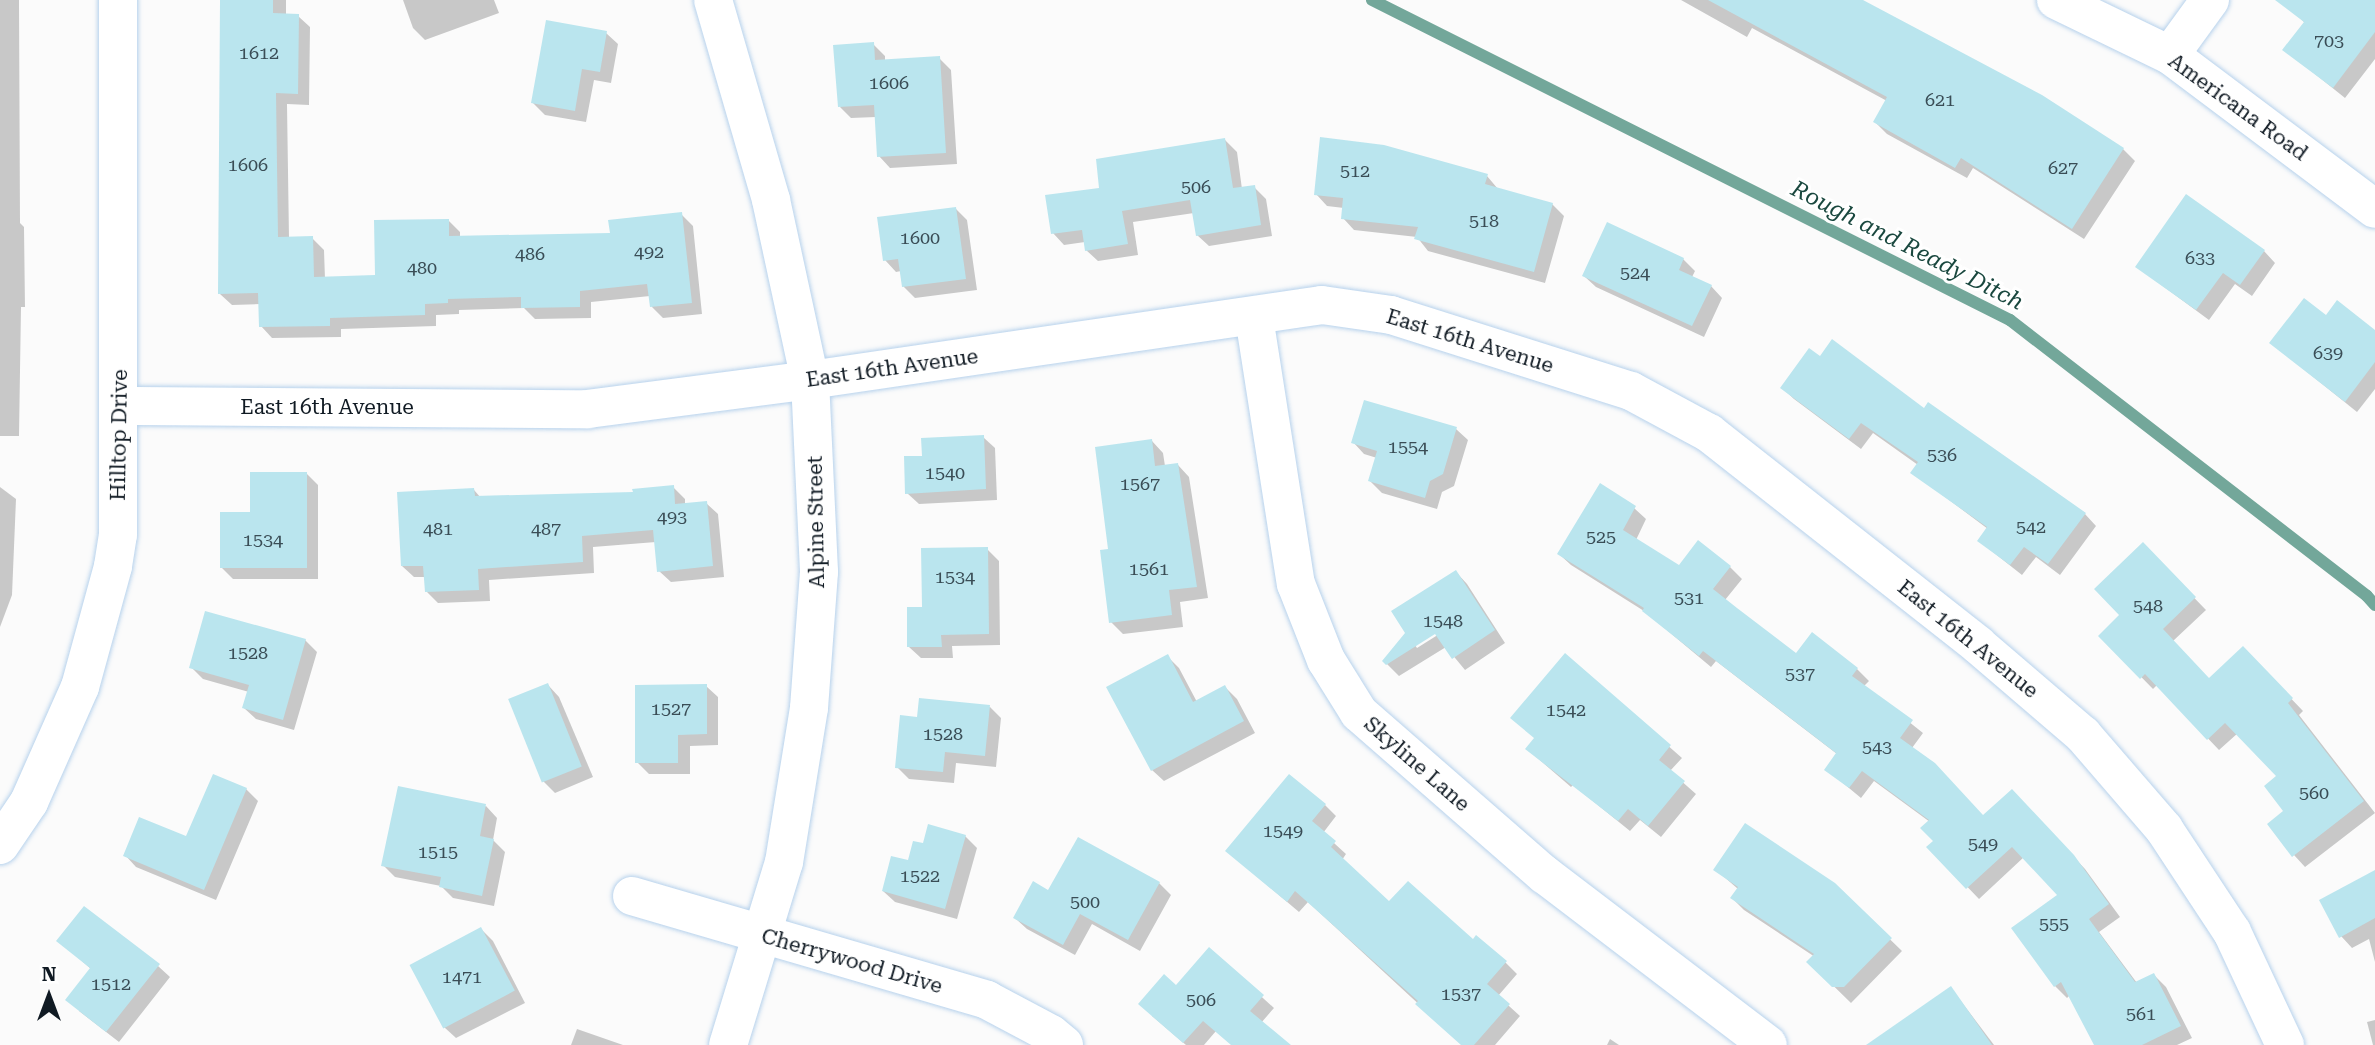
<!DOCTYPE html>
<style>
body{margin:0}
#map{position:relative;width:2375px;height:1045px;overflow:hidden;background:#fbfbfb;font-family:"Roboto Serif",serif}
div>[style]{position:absolute}
.shadow>*{inset:0;background:#0003}
.stream>*{height:12px;margin:-6px;padding:0 6px;transform-origin:6px;border-radius:6px;background:#73a79a}
.building>*{inset:0;background:#bae5ee;transform-origin:0 0}
.roads{filter:drop-shadow(0 0 2px #b7d2ec) drop-shadow(0 0 2px #b7d2ec)}
.minor>*{height:38px;margin:-19px;padding:0 19px;transform-origin:19px;border-radius:19px;background:#fff}
span{translate:-50% -50%;white-space:nowrap;text-align:center;line-height:1.15;-webkit-text-stroke:6px #fff;paint-order:stroke}
.number-label{font-size:18px;color:#3a4d56}
.number-label span{-webkit-text-stroke-width:0}
.street-label{font-size:21px;color:#101a23}
.water-label{font-size:23px;color:#1a483f;font-style:italic}
.north{position:absolute;left:14px;top:961px;width:70px;height:70px;-webkit-text-stroke:5px #fff;paint-order:stroke;rotate:0deg;font-size:19px;font-weight:700;line-height:28px;text-align:center;color:#101a23}
.north::after{content:'';display:block;margin:auto;width:24px;height:32px;background:#101a23;clip-path:polygon(50% 0,100% 100%,50% 72%,0 100%)}
</style>
<div id="map">
<div class="shadow">
<i style="clip-path:polygon(0 0,19px 0,20px 223px,24px 227px,25px 307px,21px 307px,19px 436px,0 436px)"></i>
<i style="clip-path:polygon(222px 0,286px 0,286px 15px,298px 16px,310px 27px,309px 105px,287px 104px,289px 238px,312px 238px,324px 250px,325px 279px,376px 276px,448px 220px,460px 232px,460px 237px,612px 234px,681px 214px,693px 226px,702px 314px,663px 318px,652px 307px,650px 296px,591px 302px,591px 318px,535px 319px,524px 308px,459px 310px,459px 314px,436px 315px,436px 326px,341px 329px,341px 337px,272px 338px,261px 326px,260px 304px,232px 305px,220px 294px)"></i>
<i style="clip-path:polygon(403px 0,494px 0,499px 13px,425px 40px,413px 28px)"></i>
<i style="clip-path:polygon(1681px 0,1860px 0,2041px 97px,2123px 149px,2135px 161px,2084px 239px,1973px 168px,1967px 178px,1887px 134px,1875px 122px,1887px 101px,1752px 28px,1747px 37px)"></i>
<i style="clip-path:polygon(2304px 0,2375px 0,2375px 59px,2345px 98px,2285px 50px,2305px 23px,2294px 12px)"></i>
<i style="clip-path:polygon(606px 33px,618px 44px,611px 83px,594px 80px,586px 122px,545px 115px,533px 103px)"></i>
<i style="clip-path:polygon(873px 44px,885px 56px,885px 62px,939px 58px,951px 70px,957px 164px,890px 168px,879px 156px,876px 117px,851px 118px,840px 107px)"></i>
<i style="clip-path:polygon(1225px 140px,1237px 152px,1242px 189px,1254px 187px,1266px 199px,1272px 236px,1209px 246px,1197px 235px,1194px 213px,1133px 222px,1138px 255px,1098px 261px,1086px 250px,1085px 242px,1064px 245px,1053px 233px,1101px 189px)"></i>
<i style="clip-path:polygon(1487px 176px,1498px 189px,1552px 204px,1564px 216px,1545px 283px,1428px 251px,1417px 237px,1354px 230px,1343px 218px,1344px 208px,1327px 206px,1316px 194px)"></i>
<i style="clip-path:polygon(956px 209px,967px 220px,977px 290px,915px 298px,903px 286px,901px 271px,896px 272px,885px 260px)"></i>
<i style="clip-path:polygon(2264px 251px,2275px 263px,2252px 296px,2235px 284px,2209px 320px,2137px 267px)"></i>
<i style="clip-path:polygon(1683px 259px,1695px 271px,1692px 277px,1711px 286px,1722px 298px,1704px 337px,1596px 287px,1584px 276px)"></i>
<i style="clip-path:polygon(2327px 317px,2375px 332px,2375px 389px,2357px 412px,2271px 343px)"></i>
<i style="clip-path:polygon(1820px 358px,1924px 410px,2085px 514px,2096px 526px,2060px 575px,2036px 557px,2022px 575px,1979px 541px,1988px 529px,1913px 473px,1918px 465px,1873px 433px,1861px 449px,1794px 399px,1782px 388px)"></i>
<i style="clip-path:polygon(1456px 429px,1468px 440px,1454px 486px,1442px 492px,1437px 509px,1382px 493px,1370px 481px,1377px 458px,1364px 454px,1353px 442px)"></i>
<i style="clip-path:polygon(983px 437px,995px 448px,997px 500px,919px 504px,907px 493px,923px 458px)"></i>
<i style="clip-path:polygon(1152px 441px,1163px 453px,1165px 466px,1178px 465px,1189px 477px,1208px 598px,1180px 602px,1183px 627px,1123px 634px,1111px 622px,1110px 551px)"></i>
<i style="clip-path:polygon(306px 473px,318px 485px,318px 579px,233px 579px,222px 568px,252px 514px)"></i>
<i style="clip-path:polygon(0 487px,16px 499px,12px 595px,0 627px)"></i>
<i style="clip-path:polygon(673px 487px,685px 499px,685px 504px,706px 503px,718px 514px,724px 577px,671px 582px,659px 571px,656px 542px,593px 547px,594px 573px,489px 580px,490px 601px,438px 603px,427px 592px,426px 577px,414px 577px,402px 566px,474px 490px,481px 498px,635px 493px)"></i>
<i style="clip-path:polygon(1634px 508px,1646px 519px,1636px 540px,1679px 567px,1730px 567px,1742px 579px,1725px 600px,1796px 655px,1857px 669px,1869px 681px,1864px 686px,1923px 733px,1912px 748px,1984px 817px,2023px 803px,2085px 869px,2120px 917px,2099px 932px,2137px 983px,2154px 975px,2166px 987px,2192px 1038px,2177px 1045px,2095px 1045px,2070px 995px,2067px 998px,2055px 986px,2060px 895px,2024px 857px,1979px 899px,1929px 847px,1935px 842px,1930px 822px,1874px 781px,1861px 798px,1826px 769px,1837px 754px,1716px 661px,1711px 667px,1644px 611px,1571px 565px,1559px 554px)"></i>
<i style="clip-path:polygon(2143px 545px,2206px 610px,2173px 641px,2209px 680px,2243px 648px,2303px 711px,2299px 715px,2375px 813px,2305px 867px,2294px 855px,2279px 776px,2238px 733px,2219px 750px,2157px 685px,2153px 689px,2101px 636px,2122px 615px)"></i>
<i style="clip-path:polygon(987px 549px,999px 561px,1000px 645px,952px 646px,953px 658px,921px 658px,909px 647px,923px 609px)"></i>
<i style="clip-path:polygon(evenodd,1456px 572px,1467px 584px,1505px 643px,1465px 670px,1446px 647px,1399px 676px,1384px 661px,1456px 572px,1442px 628px,1444px 631px,1417px 648px,1415px 645px,1442px 628px)"></i>
<i style="clip-path:polygon(305px 640px,317px 652px,294px 730px,256px 719px,244px 708px,249px 692px,203px 679px,191px 667px)"></i>
<i style="clip-path:polygon(1167px 656px,1179px 668px,1197px 702px,1225px 687px,1237px 699px,1255px 733px,1164px 781px,1152px 770px)"></i>
<i style="clip-path:polygon(1566px 656px,1682px 758px,1670px 771px,1696px 794px,1661px 837px,1640px 820px,1630px 831px,1573px 785px,1571px 787px,1527px 749px,1535px 739px)"></i>
<i style="clip-path:polygon(548px 685px,559px 697px,593px 777px,555px 793px,543px 781px)"></i>
<i style="clip-path:polygon(706px 686px,718px 697px,718px 745px,690px 746px,690px 774px,649px 774px,637px 762px)"></i>
<i style="clip-path:polygon(990px 707px,1001px 718px,996px 767px,956px 763px,954px 783px,909px 779px,897px 767px,918px 719px)"></i>
<i style="clip-path:polygon(246px 789px,258px 801px,216px 900px,136px 867px,125px 855px,187px 839px)"></i>
<i style="clip-path:polygon(1325px 805px,1336px 816px,1323px 833px,1346px 854px,1342px 860px,1389px 903px,1473px 941px,1505px 962px,1517px 974px,1498px 996px,1520px 1016px,1495px 1045px,1463px 1045px,1308px 902px,1299px 912px,1227px 851px)"></i>
<i style="clip-path:polygon(486px 806px,497px 818px,493px 840px,505px 852px,494px 906px,453px 898px,441px 886px,395px 877px,383px 865px)"></i>
<i style="clip-path:polygon(965px 836px,977px 848px,957px 919px,895px 902px,883px 891px,924px 846px)"></i>
<i style="clip-path:polygon(1715px 869px,1834px 885px,1902px 951px,1851px 1003px,1809px 962px,1815px 957px,1744px 910px,1732px 898px,1738px 889px)"></i>
<i style="clip-path:polygon(2375px 872px,2375px 962px,2369px 939px,2352px 948px,2341px 936px)"></i>
<i style="clip-path:polygon(1159px 883px,1171px 895px,1140px 951px,1092px 924px,1075px 955px,1027px 929px,1015px 918px,1049px 892px)"></i>
<i style="clip-path:polygon(481px 929px,493px 941px,525px 1003px,456px 1038px,444px 1027px)"></i>
<i style="clip-path:polygon(59px 941px,158px 966px,170px 977px,119px 1042px,79px 1011px,91px 969px)"></i>
<i style="clip-path:polygon(1209px 949px,1274px 1008px,1261px 1023px,1288px 1045px,1232px 1045px,1216px 1031px,1204px 1045px,1186px 1045px,1152px 1016px)"></i>
<i style="clip-path:polygon(1951px 988px,1994px 1045px,1892px 1045px)"></i>
<i style="clip-path:polygon(2375px 1020px,2375px 1045px,2373px 1045px,2367px 1022px)"></i>
<i style="clip-path:polygon(577px 1029px,623px 1045px,571px 1045px)"></i>
<i style="clip-path:polygon(1610px 1039px,1619px 1045px,1607px 1045px)"></i>
</div>
<div class="stream">
<i style="left:1372px;top:0;width:714px;rotate:26.64deg"></i>
<i style="left:2010px;top:320px;width:451px;rotate:37.7deg"></i>
<i style="left:2367px;top:596px;width:12px;rotate:48deg"></i>
</div>
<div class="building">
<i style="clip-path:polygon(220px 0,273px 0,273px 13px,299px 14px,298px 94px,276px 93px,278px 237px,313px 236px,314px 277px,375px 275px,374px 220px,449px 219px,449px 236px,610px 233px,608px 220px,682px 212px,692px 303px,650px 307px,647px 284px,580px 291px,580px 307px,521px 308px,521px 297px,448px 299px,448px 303px,425px 304px,425px 315px,330px 318px,330px 326px,259px 327px,258px 293px,218px 294px)"></i>
<i style="clip-path:polygon(1708px 0,1863px 0,2042px 95px,2124px 148px,2072px 229px,1961px 158px,1955px 168px,1873px 122px,1887px 97px)"></i>
<i style="clip-path:polygon(2275px 0,2375px 0,2375px 32px,2333px 88px,2282px 50px,2304px 22px)"></i>
<i style="clip-path:polygon(546px 20px,607px 31px,600px 72px,582px 69px,575px 111px,531px 103px)"></i>
<i style="clip-path:polygon(874px 42px,875px 60px,940px 56px,946px 153px,877px 157px,874px 105px,838px 107px,833px 45px)"></i>
<i style="clip-path:polygon(1320px 137px,1384px 145px,1488px 174px,1485px 184px,1553px 203px,1534px 272px,1414px 239px,1418px 227px,1341px 219px,1343px 198px,1314px 195px)"></i>
<i style="clip-path:polygon(1225px 138px,1233px 188px,1255px 185px,1261px 225px,1196px 236px,1190px 200px,1122px 211px,1128px 244px,1085px 251px,1082px 230px,1051px 234px,1045px 195px,1099px 188px,1096px 159px)"></i>
<i style="clip-path:polygon(2186px 194px,2265px 250px,2240px 285px,2223px 273px,2196px 310px,2135px 267px)"></i>
<i style="clip-path:polygon(956px 207px,966px 279px,902px 287px,898px 259px,883px 261px,877px 217px)"></i>
<i style="clip-path:polygon(1607px 222px,1684px 258px,1679px 270px,1712px 285px,1692px 326px,1582px 276px)"></i>
<i style="clip-path:polygon(2304px 298px,2326px 315px,2337px 300px,2375px 330px,2375px 362px,2345px 402px,2269px 343px)"></i>
<i style="clip-path:polygon(1832px 339px,1924px 408px,1928px 402px,2086px 513px,2048px 564px,2024px 547px,2010px 565px,1977px 541px,1987px 527px,1910px 473px,1918px 462px,1861px 423px,1849px 439px,1780px 388px,1809px 348px,1820px 356px)"></i>
<i style="clip-path:polygon(1364px 400px,1457px 427px,1443px 474px,1430px 481px,1425px 498px,1368px 481px,1377px 451px,1351px 443px)"></i>
<i style="clip-path:polygon(984px 435px,986px 489px,905px 494px,904px 456px,922px 456px,921px 438px)"></i>
<i style="clip-path:polygon(1152px 439px,1155px 466px,1178px 463px,1197px 587px,1169px 590px,1172px 615px,1109px 623px,1100px 550px,1108px 549px,1095px 447px)"></i>
<i style="clip-path:polygon(250px 472px,307px 472px,307px 568px,220px 568px,220px 512px,250px 512px)"></i>
<i style="clip-path:polygon(1600px 483px,1636px 506px,1623px 530px,1679px 565px,1698px 540px,1731px 566px,1713px 589px,1737px 608px,1796px 653px,1812px 632px,1858px 668px,1852px 676px,1913px 720px,1900px 738px,1935px 763px,1983px 815px,2012px 789px,2074px 855px,2109px 904px,2089px 919px,2135px 982px,2154px 973px,2181px 1026px,2142px 1045px,2094px 1045px,2061px 982px,2054px 987px,2011px 928px,2057px 895px,2012px 847px,1966px 889px,1926px 847px,1933px 841px,1920px 828px,1929px 820px,1862px 771px,1849px 788px,1824px 770px,1836px 753px,1703px 651px,1699px 656px,1642px 611px,1644px 608px,1557px 554px)"></i>
<i style="clip-path:polygon(674px 485px,675px 504px,707px 501px,713px 566px,657px 572px,653px 530px,582px 536px,583px 562px,478px 569px,479px 590px,425px 592px,423px 566px,401px 566px,397px 492px,474px 488px,475px 496px,633px 492px,632px 489px)"></i>
<i style="clip-path:polygon(2143px 542px,2196px 597px,2163px 629px,2209px 678px,2243px 646px,2293px 698px,2288px 703px,2364px 801px,2292px 857px,2267px 824px,2283px 811px,2264px 786px,2276px 776px,2225px 723px,2207px 740px,2145px 674px,2140px 679px,2098px 636px,2119px 615px,2094px 589px)"></i>
<i style="clip-path:polygon(988px 547px,989px 634px,941px 635px,942px 647px,907px 647px,907px 607px,922px 607px,921px 548px)"></i>
<i style="clip-path:polygon(1456px 570px,1495px 630px,1452px 659px,1435px 634px,1386px 665px,1382px 661px,1405px 633px,1391px 611px)"></i>
<i style="clip-path:polygon(205px 611px,306px 639px,283px 720px,242px 708px,249px 685px,189px 668px)"></i>
<i style="clip-path:polygon(1565px 653px,1671px 745px,1659px 760px,1685px 781px,1648px 826px,1628px 809px,1618px 821px,1525px 749px,1534px 738px,1510px 718px)"></i>
<i style="clip-path:polygon(1168px 654px,1193px 702px,1225px 685px,1244px 721px,1151px 771px,1106px 687px)"></i>
<i style="left:548px;top:683px;width:90px;height:43px;rotate:68deg"></i>
<i style="clip-path:polygon(707px 684px,707px 734px,678px 735px,678px 763px,635px 763px,635px 685px)"></i>
<i style="clip-path:polygon(919px 698px,990px 705px,985px 756px,945px 752px,943px 772px,895px 768px,900px 715px,917px 717px)"></i>
<i style="clip-path:polygon(213px 774px,247px 788px,204px 890px,123px 856px,139px 817px,186px 836px)"></i>
<i style="clip-path:polygon(1289px 774px,1326px 804px,1312px 821px,1336px 841px,1331px 847px,1389px 901px,1408px 881px,1473px 939px,1476px 935px,1507px 961px,1487px 984px,1510px 1004px,1474px 1045px,1461px 1045px,1415px 1004px,1418px 1001px,1295px 891px,1287px 902px,1225px 851px)"></i>
<i style="clip-path:polygon(398px 786px,486px 804px,480px 836px,494px 839px,482px 896px,439px 887px,441px 877px,381px 866px)"></i>
<i style="clip-path:polygon(1745px 823px,1835px 883px,1892px 938px,1844px 987px,1832px 987px,1806px 962px,1814px 954px,1730px 898px,1738px 887px,1713px 870px)"></i>
<i style="clip-path:polygon(928px 824px,966px 835px,945px 909px,882px 891px,891px 856px,908px 860px,913px 841px,923px 843px)"></i>
<i style="clip-path:polygon(1078px 837px,1160px 882px,1128px 940px,1080px 914px,1063px 945px,1013px 918px,1033px 881px,1048px 890px)"></i>
<i style="clip-path:polygon(2375px 870px,2375px 918px,2339px 938px,2319px 900px)"></i>
<i style="clip-path:polygon(84px 906px,160px 964px,106px 1032px,65px 1000px,90px 968px,56px 941px)"></i>
<i style="left:481px;top:927px;width:72px;height:81px;rotate:62deg"></i>
<i style="clip-path:polygon(1209px 947px,1264px 995px,1250px 1011px,1291px 1045px,1231px 1045px,1203px 1021px,1183px 1043px,1138px 1004px,1164px 974px,1176px 985px)"></i>
<i style="clip-path:polygon(1951px 986px,1992px 1045px,1866px 1045px)"></i>
</div>
<div class="roads">
<div class="minor">
<i style="left:713px;top:0;width:208px;rotate:73.8deg"></i>
<i style="left:771px;top:200px;width:184px;rotate:77.8deg"></i>
<i style="left:810px;top:380px;width:192px;rotate:87.3deg"></i>
<i style="left:819px;top:572px;width:136px;rotate:94.2deg"></i>
<i style="left:809px;top:708px;width:156px;rotate:99.2deg"></i>
<i style="left:784px;top:862px;width:191px;rotate:107deg"></i>
<i style="left:2056px;top:0;width:127px;rotate:25.8deg"></i>
<i style="left:2170px;top:55px;width:256px;rotate:36.9deg"></i>
<i style="left:2170px;top:55px;width:68px;rotate:-54deg"></i>
<i style="left:1254px;top:317px;width:270px;rotate:81.1deg"></i>
<i style="left:1296px;top:584px;width:82px;rotate:68.5deg"></i>
<i style="left:1326px;top:660px;width:62px;rotate:58.1deg"></i>
<i style="left:1359px;top:713px;width:247px;rotate:41.1deg"></i>
<i style="left:1545px;top:875px;width:280px;rotate:37.3deg"></i>
<i style="left:120px;top:406px;width:468px;rotate:0.4deg"></i>
<i style="left:588px;top:409px;width:224px;rotate:-7.4deg"></i>
<i style="left:810px;top:380px;width:517px;rotate:-8.33deg"></i>
<i style="left:1322px;top:305px;width:70px;rotate:8.2deg"></i>
<i style="left:1391px;top:315px;width:252px;rotate:17.6deg"></i>
<i style="left:1631px;top:391px;width:89px;rotate:28.3deg"></i>
<i style="left:1709px;top:433px;width:342px;rotate:38.2deg"></i>
<i style="left:1978px;top:645px;width:138px;rotate:40.6deg"></i>
<i style="left:2083px;top:735px;width:124px;rotate:49.2deg"></i>
<i style="left:2164px;top:829px;width:123px;rotate:56.6deg"></i>
<i style="left:2232px;top:932px;width:125px;rotate:64.9deg"></i>
<i style="left:0;top:845px;width:52px;rotate:-56deg"></i>
<i style="left:29px;top:802px;width:126px;rotate:-66.1deg"></i>
<i style="left:80px;top:687px;width:125px;rotate:-74.7deg"></i>
<i style="left:113px;top:566px;width:31px;rotate:-81deg"></i>
<i style="left:118px;top:535px;width:535px;rotate:-90deg"></i>
<i style="left:632px;top:896px;width:370px;rotate:16.3deg"></i>
<i style="left:987px;top:1000px;width:72px;rotate:28deg"></i>
<i style="left:1051px;top:1034px;width:17px;rotate:40deg"></i>
</div>
</div>
<div class="number-label">
<span style="left:2329px;top:41px">703</span>
<span style="left:259px;top:53px">1612</span>
<span style="left:889px;top:83px">1606</span>
<span style="left:1940px;top:100px">621</span>
<span style="left:248px;top:165px">1606</span>
<span style="left:2063px;top:168px">627</span>
<span style="left:1355px;top:171px">512</span>
<span style="left:1196px;top:187px">506</span>
<span style="left:1484px;top:221px">518</span>
<span style="left:920px;top:238px">1600</span>
<span style="left:649px;top:252px">492</span>
<span style="left:530px;top:254px">486</span>
<span style="left:2200px;top:258px">633</span>
<span style="left:422px;top:268px">480</span>
<span style="left:1635px;top:273px">524</span>
<span style="left:2328px;top:353px">639</span>
<span style="left:1408px;top:447px">1554</span>
<span style="left:1942px;top:455px">536</span>
<span style="left:945px;top:473px">1540</span>
<span style="left:1140px;top:484px">1567</span>
<span style="left:672px;top:517px">493</span>
<span style="left:2031px;top:527px">542</span>
<span style="left:438px;top:529px">481</span>
<span style="left:546px;top:529px">487</span>
<span style="left:1601px;top:537px">525</span>
<span style="left:263px;top:540px">1534</span>
<span style="left:1149px;top:569px">1561</span>
<span style="left:955px;top:577px">1534</span>
<span style="left:1689px;top:598px">531</span>
<span style="left:2148px;top:606px">548</span>
<span style="left:1443px;top:621px">1548</span>
<span style="left:248px;top:653px">1528</span>
<span style="left:1800px;top:674px">537</span>
<span style="left:671px;top:709px">1527</span>
<span style="left:1566px;top:710px">1542</span>
<span style="left:943px;top:734px">1528</span>
<span style="left:1877px;top:747px">543</span>
<span style="left:2314px;top:793px">560</span>
<span style="left:1283px;top:831px">1549</span>
<span style="left:1983px;top:844px">549</span>
<span style="left:438px;top:852px">1515</span>
<span style="left:920px;top:876px">1522</span>
<span style="left:1085px;top:902px">500</span>
<span style="left:2054px;top:924px">555</span>
<span style="left:462px;top:977px">1471</span>
<span style="left:111px;top:984px">1512</span>
<span style="left:1461px;top:994px">1537</span>
<span style="left:1201px;top:1000px">506</span>
<span style="left:2141px;top:1014px">561</span>
</div>
<div class="street-label">
<span style="left:2238px;top:107px;rotate:36deg">Americana Road</span>
<span style="left:1470px;top:341px;rotate:17deg">East 16th Avenue</span>
<span style="left:892px;top:368px;rotate:-8deg">East 16th Avenue</span>
<span style="left:327px;top:407px">East 16th Avenue</span>
<span style="left:119px;top:435px;rotate:-89deg">Hilltop Drive</span>
<span style="left:816px;top:522px;rotate:-91deg">Alpine Street</span>
<span style="left:1968px;top:639px;rotate:39deg">East 16th Avenue</span>
<span style="left:1417px;top:764px;rotate:41deg">Skyline Lane</span>
<span style="left:852px;top:961px;rotate:16deg">Cherrywood Drive</span>
</div>
<div class="water-label">
<span style="left:1907px;top:246px;rotate:27deg">Rough and Ready Ditch</span>
</div>
<div class="north">N</div>
</div>
